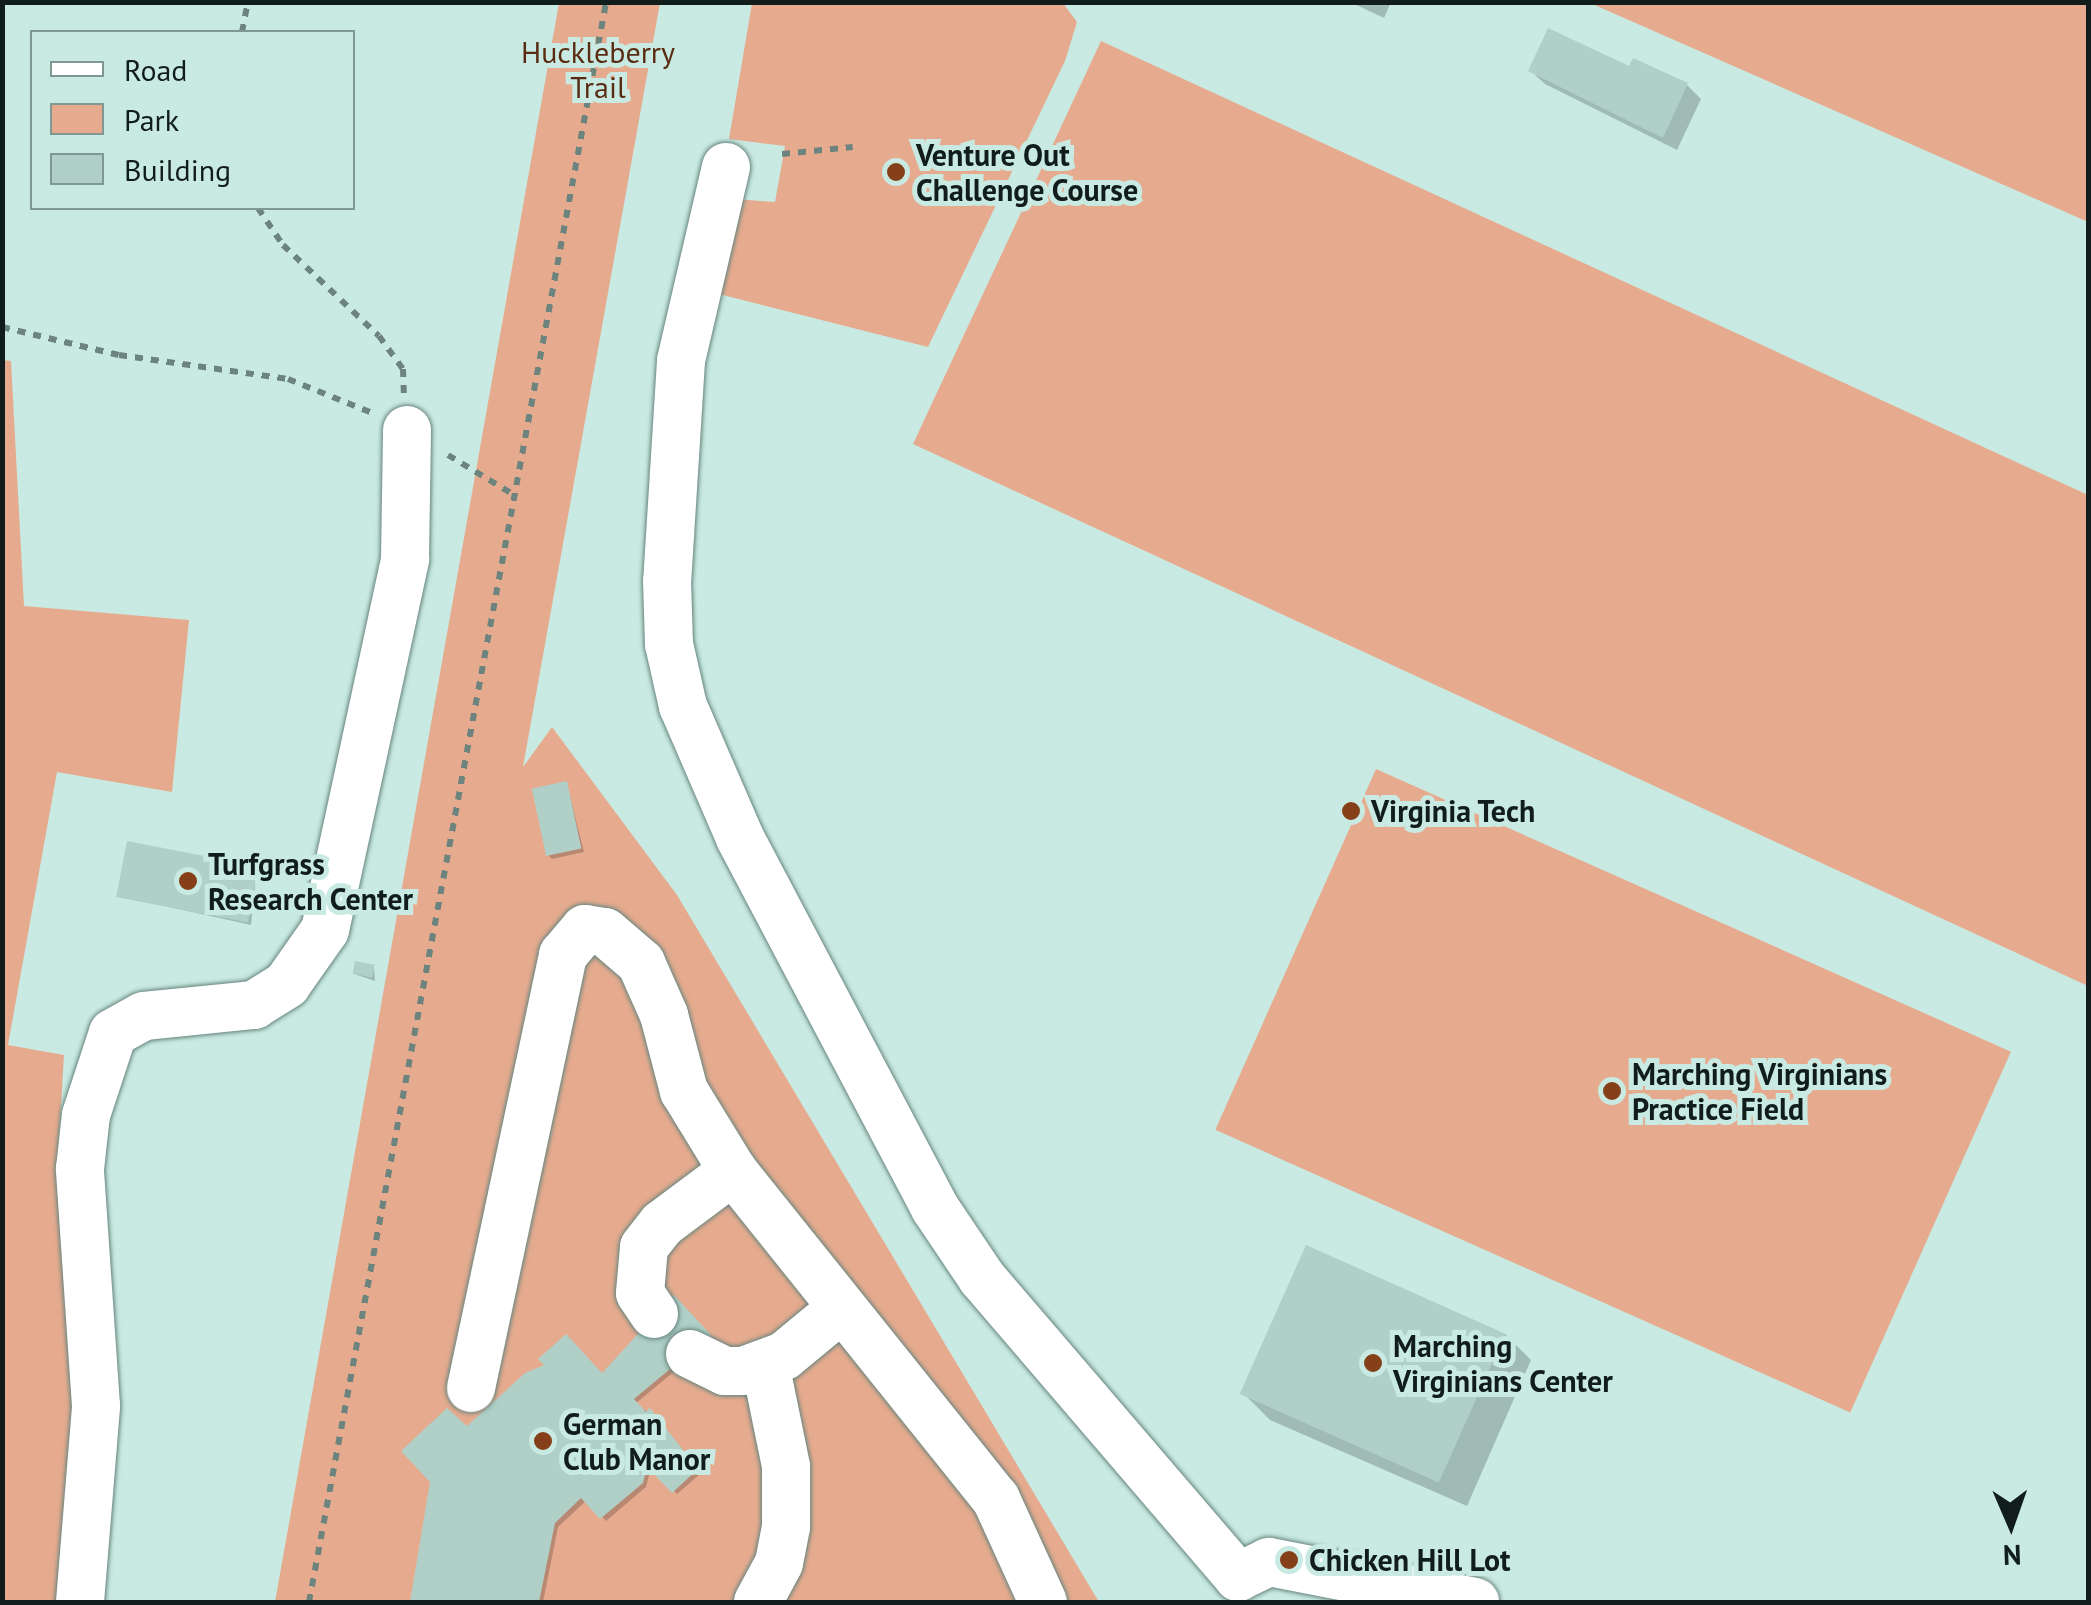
<!DOCTYPE html>
<style>
body{margin:0}
#map{position:relative;width:2091px;height:1605px;overflow:hidden;background:#c9eae2;font-family:"PT Sans",sans-serif}
div>[style]{position:absolute}
.green>*{inset:0;background:#e6ab8f;transform-origin:0 0}
.shadow>*{inset:0;background:#0003}
.building>*{inset:0;background:#afcfc7;transform-origin:0 0}
.path>*{height:6px;margin-top:-3px;transform-origin:0;background:repeating-linear-gradient(90deg,#6d837d 0 8px,transparent 0 16px)}
.roads{filter:drop-shadow(0 0 2px #66857e) drop-shadow(0 0 2px #66857e)}
.minor>*{height:48px;margin:-24px;padding:0 24px;transform-origin:24px;border-radius:24px;background:#fff}
.dots>*{width:28px;height:28px;translate:-50% -50%;box-sizing:border-box;border:5px solid #c9eae2;border-radius:50%}
span{translate:-50% -50%;white-space:nowrap;text-align:center;line-height:1.15;-webkit-text-stroke:10px #c9eae2;paint-order:stroke}
.park-label{font-size:30px;color:#592b12}
.poi-label{font-size:30px;color:#111d1a;font-weight:700}
.left{translate:0 -50%;text-align:left}
.frame{position:absolute;inset:0;border:5px solid #111d1a;pointer-events:none}
.legend{position:absolute;left:30px;top:30px;width:325px;height:180px;box-sizing:border-box;background:#c9eae2;border:2px solid #7f9892;margin:0;padding:12px 18px;list-style:none;font-size:30px;color:#111d1a}
.legend li{display:flex;align-items:center;gap:20px;height:50px}
.legend b{width:50px;border:2px solid #7f9892}
.north{position:absolute;left:1961px;top:1475px;width:100px;height:100px;-webkit-text-stroke:8px #c9eae2;paint-order:stroke;rotate:178deg;font-size:28px;font-weight:700;line-height:40px;text-align:center;color:#111d1a}
.north::after{content:'';display:block;margin:auto;width:35px;height:45px;background:#111d1a;clip-path:polygon(50% 0,100% 100%,50% 72%,0 100%)}
</style>
<div id="map">
<div class="green">
<i style="clip-path:polygon(559px 3px,660px 3px,523px 767px,552px 727px,677px 895px,1099px 1602px,275px 1602px)"></i>
<i style="clip-path:polygon(752px 3px,1063px 3px,1077px 22px,1065px 61px,928px 347px,719px 294px,735px 199px,775px 202px,785px 146px,729px 139px)"></i>
<i style="clip-path:polygon(1590px 3px,2088px 3px,2088px 222px)"></i>
<i style="clip-path:polygon(1101px 41px,2088px 495px,2088px 986px,913px 444px)"></i>
<i style="clip-path:polygon(2px 360px,11px 361px,24px 606px,189px 620px,172px 792px,57px 772px,8px 1045px,64px 1055px,59px 1141px,73px 1418px,63px 1602px,2px 1602px)"></i>
<i style="left:1376px;top:769px;width:695px;height:395px;rotate:24deg"></i>
</div>
<div class="shadow">
<i style="clip-path:polygon(1350px 2px,1391px 2px,1384px 18px)"></i>
<i style="clip-path:polygon(1631px 69px,1687px 85px,1701px 99px,1677px 150px,1545px 84px,1531px 71px)"></i>
<i style="clip-path:polygon(567px 784px,584px 852px,552px 859px,548px 855px)"></i>
<i style="clip-path:polygon(257px 868px,251px 925px,119px 896px)"></i>
<i style="clip-path:polygon(374px 967px,375px 981px,354px 974px)"></i>
<i style="clip-path:polygon(675px 1299px,712px 1340px,635px 1404px,653px 1415px,700px 1474px,677px 1494px,651px 1468px,646px 1487px,606px 1521px,587px 1500px,558px 1527px,543px 1602px,412px 1602px,433px 1481px,467px 1430px,602px 1376px)"></i>
<i style="clip-path:polygon(1505px 1334px,1531px 1360px,1467px 1506px,1270px 1420px,1243px 1393px)"></i>
</div>
<div class="building">
<i style="clip-path:polygon(1548px 28px,1629px 66px,1633px 58px,1688px 83px,1663px 138px,1528px 71px)"></i>
<i style="left:567px;top:781px;width:69px;height:36px;rotate:78deg"></i>
<i style="left:127px;top:841px;width:134px;height:57px;rotate:11deg"></i>
<i style="left:355px;top:961px;width:20px;height:13px;rotate:11deg"></i>
<i style="left:1306px;top:1245px;width:218px;height:163px;rotate:24deg"></i>
<i style="clip-path:polygon(674px 1295px,711px 1335px,634px 1399px,646px 1412px,650px 1408px,698px 1469px,672px 1493px,647px 1467px,643px 1483px,600px 1519px,581px 1498px,555px 1523px,539px 1602px,410px 1602px,430px 1482px,401px 1451px,447px 1408px,467px 1426px,525px 1373px,544px 1365px,538px 1359px,566px 1334px,602px 1373px)"></i>
</div>
<div class="path">
<i style="left:242px;top:32px;width:31px;rotate:-79deg"></i>
<i style="left:782px;top:154px;width:71px;rotate:-5.6deg"></i>
<i style="left:258px;top:208px;width:45px;rotate:56deg"></i>
<i style="left:283px;top:245px;width:132px;rotate:43.5deg"></i>
<i style="left:379px;top:336px;width:41px;rotate:54deg"></i>
<i style="left:403px;top:369px;width:24px;rotate:88deg"></i>
<i style="left:2px;top:327px;width:120px;rotate:13.5deg"></i>
<i style="left:119px;top:355px;width:171px;rotate:8.1deg"></i>
<i style="left:288px;top:379px;width:91px;rotate:22deg"></i>
<i style="left:448px;top:455px;width:79px;rotate:31.1deg"></i>
<i style="left:309px;top:1602px;width:1627px;rotate:-79.48deg"></i>
</div>
<div class="roads">
<div class="minor">
<i style="left:726px;top:167px;width:199px;rotate:103.1deg"></i>
<i style="left:681px;top:361px;width:220px;rotate:93.6deg"></i>
<i style="left:667px;top:581px;width:63px;rotate:88.2deg"></i>
<i style="left:669px;top:644px;width:64px;rotate:77.3deg"></i>
<i style="left:683px;top:706px;width:144px;rotate:66.6deg"></i>
<i style="left:740px;top:838px;width:418px;rotate:62.2deg"></i>
<i style="left:935px;top:1208px;width:84px;rotate:56.1deg"></i>
<i style="left:982px;top:1278px;width:394px;rotate:49.4deg"></i>
<i style="left:1238px;top:1577px;width:34px;rotate:-26deg"></i>
<i style="left:1269px;top:1562px;width:210px;rotate:11deg"></i>
<i style="left:654px;top:1314px;width:25px;rotate:-124deg"></i>
<i style="left:640px;top:1293px;width:46px;rotate:-85deg"></i>
<i style="left:644px;top:1247px;width:29px;rotate:-52deg"></i>
<i style="left:662px;top:1224px;width:89px;rotate:-36.7deg"></i>
<i style="left:690px;top:1354px;width:39px;rotate:26deg"></i>
<i style="left:725px;top:1371px;width:18px"></i>
<i style="left:743px;top:1371px;width:44px;rotate:-20.1deg"></i>
<i style="left:784px;top:1356px;width:75px;rotate:-39.6deg"></i>
<i style="left:471px;top:1388px;width:443px;rotate:-78deg"></i>
<i style="left:563px;top:955px;width:34px;rotate:-50deg"></i>
<i style="left:585px;top:929px;width:20px;rotate:9deg"></i>
<i style="left:605px;top:932px;width:48px;rotate:40.7deg"></i>
<i style="left:641px;top:963px;width:57px;rotate:66.1deg"></i>
<i style="left:664px;top:1015px;width:79px;rotate:75.3deg"></i>
<i style="left:684px;top:1091px;width:94px;rotate:58.5deg"></i>
<i style="left:733px;top:1171px;width:420px;rotate:51.3deg"></i>
<i style="left:996px;top:1499px;width:113px;rotate:65.5deg"></i>
<i style="left:80px;top:1602px;width:197px;rotate:-85.3deg"></i>
<i style="left:96px;top:1406px;width:238px;rotate:-93.9deg"></i>
<i style="left:80px;top:1169px;width:54px;rotate:-83.7deg"></i>
<i style="left:86px;top:1115px;width:86px;rotate:-71.8deg"></i>
<i style="left:113px;top:1033px;width:35px;rotate:-29deg"></i>
<i style="left:144px;top:1016px;width:111px;rotate:-5.7deg"></i>
<i style="left:254px;top:1005px;width:39px;rotate:-32deg"></i>
<i style="left:287px;top:984px;width:66px;rotate:-54.9deg"></i>
<i style="left:325px;top:930px;width:380px;rotate:-77.8deg"></i>
<i style="left:405px;top:559px;width:129px;rotate:-89.1deg"></i>
<i style="left:758px;top:1602px;width:44px;rotate:-61.7deg"></i>
<i style="left:779px;top:1563px;width:37px;rotate:-79deg"></i>
<i style="left:786px;top:1527px;width:61px;rotate:-90deg"></i>
<i style="left:786px;top:1466px;width:104px;rotate:-101.6deg"></i>
</div>
</div>
<div class="dots">
<i style="left:896px;top:172px;background:#853f19"></i>
<i style="left:1351px;top:811px;background:#853f19"></i>
<i style="left:188px;top:881px;background:#853f19"></i>
<i style="left:1612px;top:1091px;background:#853f19"></i>
<i style="left:1373px;top:1363px;background:#853f19"></i>
<i style="left:543px;top:1441px;background:#853f19"></i>
<i style="left:1289px;top:1560px;background:#853f19"></i>
</div>
<div class="park-label">
<span style="left:598px;top:69px">Huckleberry<br>Trail</span>
</div>
<div class="poi-label">
<span class="left" style="left:916px;top:172px">Venture Out<br>Challenge Course</span>
<span class="left" style="left:1371px;top:811px">Virginia Tech</span>
<span class="left" style="left:208px;top:881px">Turfgrass<br>Research Center</span>
<span class="left" style="left:1632px;top:1091px">Marching Virginians<br>Practice Field</span>
<span class="left" style="left:1393px;top:1363px">Marching<br>Virginians Center</span>
<span class="left" style="left:563px;top:1441px">German<br>Club Manor</span>
<span class="left" style="left:1309px;top:1560px">Chicken Hill Lot</span>
</div>
<div class="frame"></div>
<ul class="legend">
<li><b style="height:12px;background:#fff"></b>Road</li>
<li><b style="height:28px;background:#e6ab8f"></b>Park</li>
<li><b style="height:28px;background:#afcfc7"></b>Building</li>
</ul>
<div class="north">N</div>
</div>
